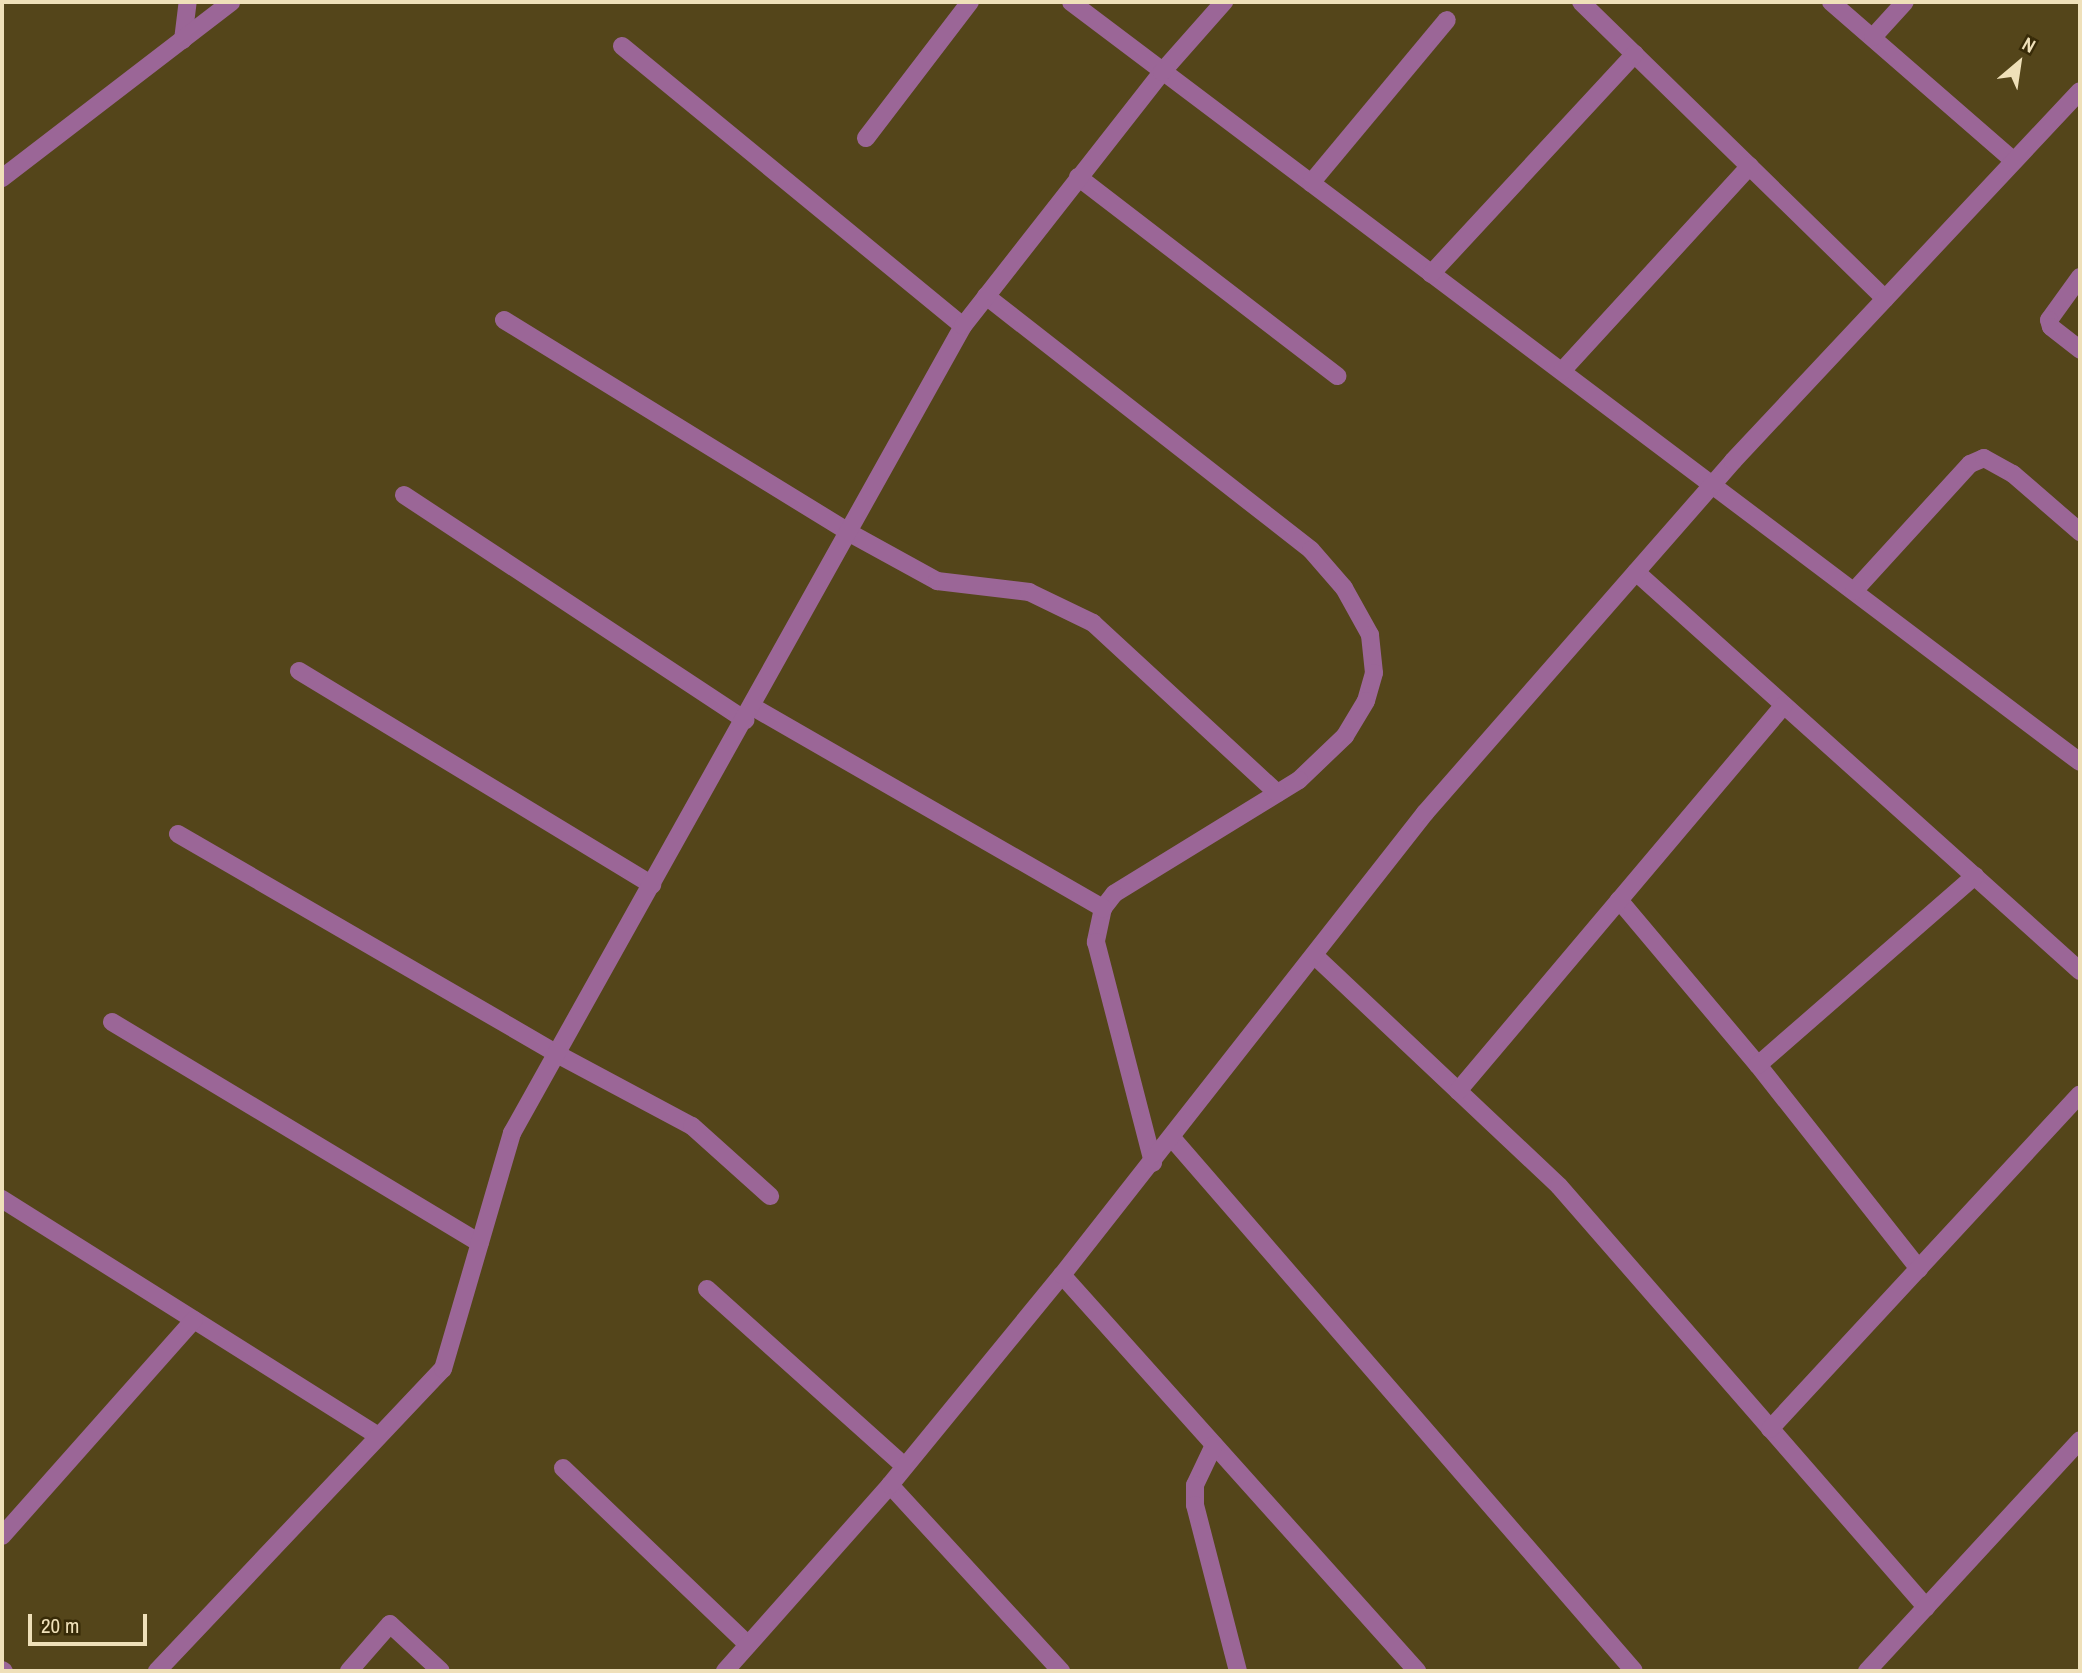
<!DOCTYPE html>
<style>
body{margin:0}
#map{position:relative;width:2082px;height:1673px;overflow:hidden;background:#54451a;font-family:"Archivo Narrow",sans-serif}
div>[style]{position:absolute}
.minor>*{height:18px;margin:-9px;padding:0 9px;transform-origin:9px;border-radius:9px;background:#9b6697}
span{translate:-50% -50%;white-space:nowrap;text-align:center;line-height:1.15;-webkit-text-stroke:5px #382b08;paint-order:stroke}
.frame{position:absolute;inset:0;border:4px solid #efe0b9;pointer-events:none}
.north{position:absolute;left:1984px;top:28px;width:70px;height:70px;-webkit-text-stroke:5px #382b08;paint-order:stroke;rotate:29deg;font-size:19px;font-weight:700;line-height:28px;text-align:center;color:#efe0b9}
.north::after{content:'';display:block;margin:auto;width:24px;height:32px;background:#efe0b9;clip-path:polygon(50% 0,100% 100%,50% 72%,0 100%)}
.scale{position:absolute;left:28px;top:1614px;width:119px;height:32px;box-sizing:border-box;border:4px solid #efe0b9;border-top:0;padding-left:9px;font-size:21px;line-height:24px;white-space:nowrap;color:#efe0b9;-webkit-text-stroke:5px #382b08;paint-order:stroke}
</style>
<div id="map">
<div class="minor">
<i style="left:1071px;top:2px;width:1263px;rotate:36.99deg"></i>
<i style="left:1581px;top:2px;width:425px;rotate:44.3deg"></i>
<i style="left:1831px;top:2px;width:242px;rotate:41deg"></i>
<i style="left:1873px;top:37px;width:47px;rotate:-47.6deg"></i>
<i style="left:183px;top:40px;width:38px;rotate:-83deg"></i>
<i style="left:622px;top:46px;width:441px;rotate:39.4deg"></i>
<i style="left:866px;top:138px;width:171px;rotate:-52.6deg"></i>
<i style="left:1078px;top:177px;width:327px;rotate:37.5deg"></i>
<i style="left:2px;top:178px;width:289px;rotate:-37.5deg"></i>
<i style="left:1311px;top:183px;width:212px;rotate:-50.2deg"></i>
<i style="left:1431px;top:274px;width:300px;rotate:-47.2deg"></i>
<i style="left:2080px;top:277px;width:53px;rotate:125.8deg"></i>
<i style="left:2049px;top:320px;width:7px;rotate:74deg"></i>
<i style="left:2051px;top:327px;width:37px;rotate:38deg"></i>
<i style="left:986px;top:296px;width:412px;rotate:38deg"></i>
<i style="left:1311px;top:550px;width:50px;rotate:49deg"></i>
<i style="left:1344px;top:588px;width:54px;rotate:61deg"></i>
<i style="left:1370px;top:635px;width:38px;rotate:84deg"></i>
<i style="left:1374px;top:673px;width:29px;rotate:106deg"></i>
<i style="left:1366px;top:701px;width:41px;rotate:121deg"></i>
<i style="left:1345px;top:736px;width:64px;rotate:136.3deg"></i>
<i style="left:1299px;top:780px;width:217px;rotate:148.4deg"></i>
<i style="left:1114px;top:894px;width:18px;rotate:128deg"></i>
<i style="left:1103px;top:908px;width:35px;rotate:102deg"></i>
<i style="left:1096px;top:942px;width:228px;rotate:75.5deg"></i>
<i style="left:504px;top:320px;width:404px;rotate:31.6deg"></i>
<i style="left:848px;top:532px;width:102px;rotate:28.8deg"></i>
<i style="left:937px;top:581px;width:93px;rotate:6.8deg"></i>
<i style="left:1029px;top:592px;width:71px;rotate:25.8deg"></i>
<i style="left:1093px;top:623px;width:251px;rotate:42.7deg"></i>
<i style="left:1562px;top:371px;width:278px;rotate:-47.5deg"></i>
<i style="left:404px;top:495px;width:409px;rotate:33.4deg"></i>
<i style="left:1636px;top:572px;width:597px;rotate:41.94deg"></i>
<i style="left:1854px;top:591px;width:172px;rotate:-47.6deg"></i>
<i style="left:1970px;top:464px;width:15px;rotate:-23deg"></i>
<i style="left:1984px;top:458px;width:33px;rotate:29deg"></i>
<i style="left:2013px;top:474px;width:89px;rotate:40.9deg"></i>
<i style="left:299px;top:671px;width:413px;rotate:31.2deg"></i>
<i style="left:753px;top:707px;width:404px;rotate:29.9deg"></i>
<i style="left:178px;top:834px;width:438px;rotate:30.1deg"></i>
<i style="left:557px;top:1054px;width:153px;rotate:28.1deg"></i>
<i style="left:692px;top:1126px;width:105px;rotate:41.9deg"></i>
<i style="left:1619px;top:900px;width:216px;rotate:49.9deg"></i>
<i style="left:1758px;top:1065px;width:260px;rotate:51.7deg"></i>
<i style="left:1315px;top:956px;width:335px;rotate:43.3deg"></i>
<i style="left:1559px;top:1186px;width:559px;rotate:48.92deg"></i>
<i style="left:112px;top:1022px;width:429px;rotate:31deg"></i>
<i style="left:1758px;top:1065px;width:288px;rotate:-41.1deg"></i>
<i style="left:1458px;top:1091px;width:505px;rotate:-49.82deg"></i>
<i style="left:1172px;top:1138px;width:705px;rotate:49.08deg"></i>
<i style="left:2px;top:1199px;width:445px;rotate:32.2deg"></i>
<i style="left:1062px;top:1275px;width:532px;rotate:48.12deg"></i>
<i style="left:707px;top:1289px;width:263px;rotate:41.9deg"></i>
<i style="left:1770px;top:1429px;width:456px;rotate:-47.2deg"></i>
<i style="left:1214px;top:1445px;width:44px;rotate:115.4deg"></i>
<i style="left:1195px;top:1485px;width:20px;rotate:90deg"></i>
<i style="left:1195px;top:1505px;width:171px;rotate:75.5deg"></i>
<i style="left:563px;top:1468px;width:256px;rotate:43.7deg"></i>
<i style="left:890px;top:1485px;width:253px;rotate:47.4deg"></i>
<i style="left:2px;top:1536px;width:289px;rotate:-48.4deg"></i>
<i style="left:2px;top:1670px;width:2px;rotate:27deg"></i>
<i style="left:157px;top:1671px;width:416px;rotate:-46.6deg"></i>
<i style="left:443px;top:1369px;width:246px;rotate:-73.7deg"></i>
<i style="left:512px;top:1133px;width:924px;rotate:-60.8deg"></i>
<i style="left:963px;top:326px;width:323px;rotate:-51.9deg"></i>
<i style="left:1162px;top:72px;width:94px;rotate:-48.5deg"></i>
<i style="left:349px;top:1671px;width:62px;rotate:-48.9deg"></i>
<i style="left:390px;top:1624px;width:69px;rotate:42.7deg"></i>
<i style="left:725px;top:1671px;width:249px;rotate:-48.4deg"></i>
<i style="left:890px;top:1485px;width:271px;rotate:-50.7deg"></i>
<i style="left:1062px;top:1275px;width:588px;rotate:-51.84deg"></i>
<i style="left:1425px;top:813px;width:468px;rotate:-48.8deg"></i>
<i style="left:1733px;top:461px;width:507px;rotate:-46.84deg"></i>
<i style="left:1867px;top:1671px;width:314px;rotate:-47.3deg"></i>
</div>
<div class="frame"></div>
<div class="north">N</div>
<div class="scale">20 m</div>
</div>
